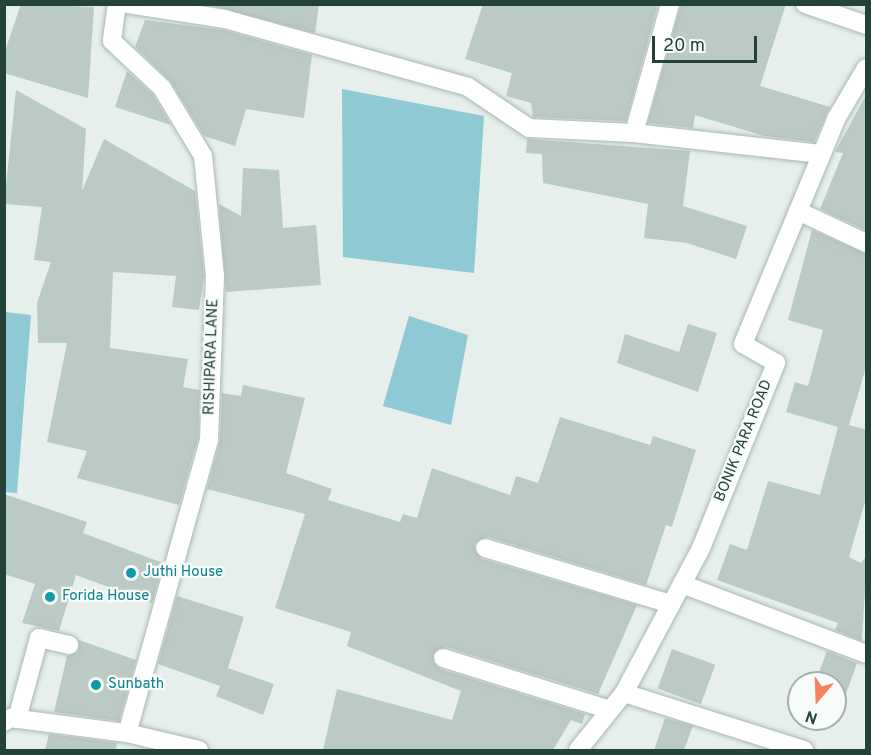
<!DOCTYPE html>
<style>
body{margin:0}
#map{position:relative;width:871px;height:755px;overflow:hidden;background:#e6efeb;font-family:Overpass,sans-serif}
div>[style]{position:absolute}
.water>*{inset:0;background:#8ec9d4}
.building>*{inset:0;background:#bbcac4;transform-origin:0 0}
.roads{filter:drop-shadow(0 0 2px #a8b8b2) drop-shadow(0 0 2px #a8b8b2)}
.minor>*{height:18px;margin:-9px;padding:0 9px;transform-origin:9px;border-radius:9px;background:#fff}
.dots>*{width:16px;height:16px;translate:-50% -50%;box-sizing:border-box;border:3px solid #f7fbf9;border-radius:50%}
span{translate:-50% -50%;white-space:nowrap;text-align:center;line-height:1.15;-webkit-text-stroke:4.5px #f7fbf9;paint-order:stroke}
.street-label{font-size:15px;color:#24423a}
.culture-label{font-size:15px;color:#0d838f}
.left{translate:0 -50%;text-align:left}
.frame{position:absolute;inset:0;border:6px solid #24423a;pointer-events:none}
.north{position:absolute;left:787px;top:671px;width:60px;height:60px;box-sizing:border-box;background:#f7fbf9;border:2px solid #a3b1ad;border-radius:50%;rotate:199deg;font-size:16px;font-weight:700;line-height:24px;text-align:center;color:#24423a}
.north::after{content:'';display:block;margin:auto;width:21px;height:27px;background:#f4845f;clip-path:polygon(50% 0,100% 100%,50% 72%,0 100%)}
.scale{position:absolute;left:652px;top:36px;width:105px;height:27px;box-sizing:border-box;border:3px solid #24423a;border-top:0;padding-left:8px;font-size:18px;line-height:21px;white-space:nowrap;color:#24423a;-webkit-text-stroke:4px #f7fbf9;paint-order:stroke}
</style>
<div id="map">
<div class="water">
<i style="clip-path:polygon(342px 89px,484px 116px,474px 273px,343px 257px)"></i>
<i style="clip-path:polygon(5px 312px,31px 315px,17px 493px,5px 492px)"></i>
<i style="clip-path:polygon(409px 316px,468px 335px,451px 425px,383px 406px)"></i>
</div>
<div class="building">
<i style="clip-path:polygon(21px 4px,94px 7px,88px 98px,4px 73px,4px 54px)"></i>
<i style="clip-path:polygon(205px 4px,319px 4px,315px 33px)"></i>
<i style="clip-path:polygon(483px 4px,658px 4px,626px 121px,533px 117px,531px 103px,506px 96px,512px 73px,465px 59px)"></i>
<i style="clip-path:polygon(681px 4px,786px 4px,760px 86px,830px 107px,814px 142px,764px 136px,695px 115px,693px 128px,648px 123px)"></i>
<i style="clip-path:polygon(145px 20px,223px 30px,312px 55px,304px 118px,246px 109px,235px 146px,204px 136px,171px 82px,135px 47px)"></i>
<i style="clip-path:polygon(127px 71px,153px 95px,171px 125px,115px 107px)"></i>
<i style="clip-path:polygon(16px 90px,86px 129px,82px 191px,104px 139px,195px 191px,204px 276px,199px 310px,172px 307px,176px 276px,113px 272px,110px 348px,188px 359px,183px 387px,200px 390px,198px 438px,179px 505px,77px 478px,87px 451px,47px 442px,67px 343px,38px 343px,37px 303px,51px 262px,34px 260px,42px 207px,4px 204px)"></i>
<i style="clip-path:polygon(865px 97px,867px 97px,867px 231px,820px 209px,843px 153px,835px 152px)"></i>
<i style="clip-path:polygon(527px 139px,690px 151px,683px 206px,747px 226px,736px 259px,687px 243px,644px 238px,648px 204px,543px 183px,542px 154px,526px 153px)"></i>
<i style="clip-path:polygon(243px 168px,279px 170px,283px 228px,316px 225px,321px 285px,226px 292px,219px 204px,241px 216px)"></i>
<i style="clip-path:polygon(812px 230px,867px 254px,867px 364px,849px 425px,867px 430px,867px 495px,849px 557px,861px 563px,867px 555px,862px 641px,835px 630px,838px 623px,717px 580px,730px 544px,747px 550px,768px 481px,820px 495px,838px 427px,786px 412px,795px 382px,808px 386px,823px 330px,788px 320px)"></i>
<i style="clip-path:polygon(688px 324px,717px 333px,698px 392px,617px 363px,625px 334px,679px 352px)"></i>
<i style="clip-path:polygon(243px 385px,305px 398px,286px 473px,332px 489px,328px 500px,400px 522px,403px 514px,417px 518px,432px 468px,510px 495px,516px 476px,538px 483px,560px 417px,650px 445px,653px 436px,696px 450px,672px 527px,666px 525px,646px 585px,488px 537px,474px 544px,482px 559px,637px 605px,598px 694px,446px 647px,433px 654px,440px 669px,585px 714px,582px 724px,571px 720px,553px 750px,323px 750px,337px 689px,452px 720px,461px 691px,347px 646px,351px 632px,275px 608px,305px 514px,207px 489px,220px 441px,222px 393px,241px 396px)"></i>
<i style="clip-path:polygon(4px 494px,87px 522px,83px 533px,163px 563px,152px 603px,76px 575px,59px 631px,22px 623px,35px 584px,4px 574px)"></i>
<i style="clip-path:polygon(177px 596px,244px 617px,228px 668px,274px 684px,263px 715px,216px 696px,220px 686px,158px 664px)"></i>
<i style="clip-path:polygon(79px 640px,136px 660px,119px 721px,54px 712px,67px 656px,78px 652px)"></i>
<i style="left:672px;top:649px;width:46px;height:42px;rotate:20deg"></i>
<i style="clip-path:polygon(827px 651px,857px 663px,836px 722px,827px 719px,835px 719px,835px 683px,815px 683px)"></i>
<i style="clip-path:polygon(665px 718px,693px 726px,684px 750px,654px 750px)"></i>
<i style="clip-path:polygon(49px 734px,117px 743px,116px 750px,45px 750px)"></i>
</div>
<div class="roads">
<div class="minor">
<i style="left:117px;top:4px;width:37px;rotate:98deg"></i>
<i style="left:112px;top:41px;width:69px;rotate:43.2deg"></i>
<i style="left:162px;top:88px;width:79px;rotate:58.9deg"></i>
<i style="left:203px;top:156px;width:121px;rotate:84.3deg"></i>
<i style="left:215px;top:276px;width:164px;rotate:92.1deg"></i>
<i style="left:209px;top:440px;width:304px;rotate:105.6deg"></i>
<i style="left:128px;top:4px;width:98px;rotate:8.8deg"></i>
<i style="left:225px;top:19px;width:252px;rotate:15.6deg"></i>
<i style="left:468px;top:87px;width:73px;rotate:33.9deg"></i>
<i style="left:529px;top:128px;width:105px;rotate:2.7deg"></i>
<i style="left:634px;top:133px;width:134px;rotate:-74.4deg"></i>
<i style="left:805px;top:4px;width:65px;rotate:19deg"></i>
<i style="left:634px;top:133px;width:188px;rotate:6.4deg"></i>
<i style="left:798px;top:211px;width:75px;rotate:25.2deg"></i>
<i style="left:485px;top:548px;width:194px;rotate:16.8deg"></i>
<i style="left:682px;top:584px;width:197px;rotate:20.8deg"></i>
<i style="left:443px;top:658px;width:175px;rotate:17.3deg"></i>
<i style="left:624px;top:693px;width:189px;rotate:17.6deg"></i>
<i style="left:17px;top:719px;width:84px;rotate:-74.8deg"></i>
<i style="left:39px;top:638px;width:31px;rotate:13deg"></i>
<i style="left:4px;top:722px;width:8px;rotate:-30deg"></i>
<i style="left:11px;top:718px;width:117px;rotate:7.4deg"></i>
<i style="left:127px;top:733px;width:74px;rotate:13.3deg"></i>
<i style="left:578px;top:750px;width:73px;rotate:-51.1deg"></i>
<i style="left:624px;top:693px;width:164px;rotate:-62deg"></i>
<i style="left:701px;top:548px;width:200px;rotate:-67.9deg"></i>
<i style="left:776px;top:363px;width:38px;rotate:-150deg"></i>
<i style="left:743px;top:344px;width:243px;rotate:-67.5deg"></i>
<i style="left:836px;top:119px;width:59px;rotate:-59.5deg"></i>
</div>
</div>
<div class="dots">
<i style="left:131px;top:573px;background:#0f9aa8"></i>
<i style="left:50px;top:597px;background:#0f9aa8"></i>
<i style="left:96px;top:685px;background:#0f9aa8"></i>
</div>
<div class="street-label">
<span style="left:212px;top:357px;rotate:-88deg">RISHIPARA LANE</span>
<span style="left:744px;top:441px;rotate:-68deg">BONIK PARA ROAD</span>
</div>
<div class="culture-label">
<span class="left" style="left:143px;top:573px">Juthi House</span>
<span class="left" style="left:62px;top:597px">Forida House</span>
<span class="left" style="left:108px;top:685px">Sunbath</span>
</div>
<div class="frame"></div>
<div class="north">N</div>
<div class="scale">20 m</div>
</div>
